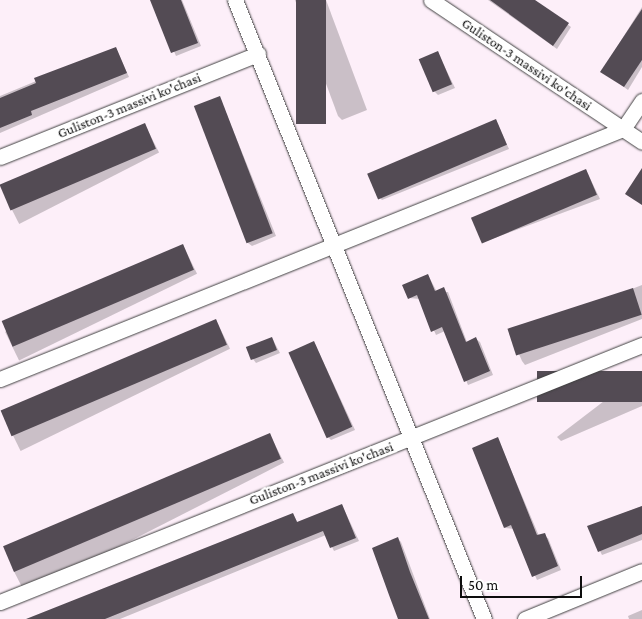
<!DOCTYPE html>
<style>
body{margin:0}
#map{position:relative;width:642px;height:619px;overflow:hidden;background:#fdeff9;font-family:"Crimson Pro",serif}
div>[style]{position:absolute}
.shadow>*{inset:0;background:#0003;transform-origin:0 0}
.building>*{inset:0;background:#534b54;transform-origin:0 0}
.roads{filter:drop-shadow(0 0 1px #404040) drop-shadow(0 0 1px #404040)}
.street>*{height:15px;margin:-7.5px;padding:0 7.5px;transform-origin:7.5px;border-radius:7.5px;background:#fff}
span{translate:-50% -50%;white-space:nowrap;text-align:center;line-height:1.15;-webkit-text-stroke:5px #fff;paint-order:stroke}
.street-label{font-size:14px;color:#0d0d0d}
.scale{position:absolute;left:460px;top:576px;width:122px;height:22px;box-sizing:border-box;border:2px solid #0d0d0d;border-top:0;padding-left:6px;font-size:15px;line-height:18px;white-space:nowrap;color:#0d0d0d;-webkit-text-stroke:4px #fff;paint-order:stroke}
</style>
<div id="map">
<div class="shadow">
<i style="clip-path:polygon(152px 0,182px 0,201px 46px,176px 56px)"></i>
<i style="clip-path:polygon(295px 0,326px 0,367px 110px,342px 120px,338px 116px)"></i>
<i style="clip-path:polygon(488px 0,534px 0,571px 27px,557px 49px)"></i>
<i style="clip-path:polygon(642px 7px,642px 67px,628px 90px,602px 71px)"></i>
<i style="clip-path:polygon(116px 48px,129px 77px,0 133px,0 96px)"></i>
<i style="clip-path:polygon(438px 53px,455px 88px,438px 95px,434px 91px)"></i>
<i style="clip-path:polygon(220px 98px,276px 236px,252px 246px,248px 243px)"></i>
<i style="clip-path:polygon(496px 120px,509px 149px,382px 200px,378px 196px)"></i>
<i style="left:145px;top:125px;width:31px;height:157px;rotate:63deg"></i>
<i style="clip-path:polygon(586px 170px,600px 199px,484px 242px,481px 239px)"></i>
<i style="left:183px;top:245px;width:32px;height:198px;rotate:64deg"></i>
<i style="clip-path:polygon(428px 275px,437px 292px,448px 292px,467px 342px,476px 339px,480px 342px,493px 375px,468px 385px,445px 331px,436px 335px,420px 299px,409px 298px)"></i>
<i style="clip-path:polygon(642px 285px,642px 319px,525px 365px,522px 361px,511px 336px)"></i>
<i style="left:216px;top:320px;width:32px;height:233px;rotate:64deg"></i>
<i style="clip-path:polygon(272px 338px,280px 353px,256px 363px,253px 359px)"></i>
<i style="clip-path:polygon(314px 342px,355px 430px,331px 440px,327px 436px)"></i>
<i style="clip-path:polygon(642px 372px,642px 406px,561px 441px,557px 437px)"></i>
<i style="left:270px;top:435px;width:31px;height:290px;rotate:63deg"></i>
<i style="clip-path:polygon(498px 439px,539px 536px,548px 538px,561px 570px,537px 580px,514px 529px,505px 528px,474px 448px)"></i>
<i style="clip-path:polygon(342px 505px,359px 541px,334px 551px,326px 535px,120px 619px,36px 619px,293px 514px,298px 523px)"></i>
<i style="clip-path:polygon(642px 506px,642px 540px,602px 555px,588px 527px)"></i>
<i style="clip-path:polygon(398px 539px,401px 542px,430px 619px,400px 619px)"></i>
<i style="clip-path:polygon(642px 610px,642px 619px,629px 619px,628px 616px)"></i>
</div>
<div class="building">
<i style="clip-path:polygon(150px 0,181px 0,198px 43px,171px 53px)"></i>
<i style="left:296px;top:0;width:30px;height:124px"></i>
<i style="clip-path:polygon(490px 0,535px 0,569px 23px,553px 46px)"></i>
<i style="clip-path:polygon(642px 9px,642px 60px,624px 87px,600px 72px)"></i>
<i style="clip-path:polygon(116px 47px,127px 73px,31px 111px,32px 115px,0 128px,0 98px,36px 83px,34px 78px)"></i>
<i style="left:438px;top:51px;width:36px;height:21px;rotate:67deg"></i>
<i style="left:220px;top:96px;width:147px;height:28px;rotate:69deg"></i>
<i style="left:496px;top:119px;width:28px;height:140px;rotate:67deg"></i>
<i style="left:145px;top:123px;width:28px;height:158px;rotate:67deg"></i>
<i style="clip-path:polygon(642px 168px,642px 205px,625px 194px)"></i>
<i style="left:586px;top:169px;width:28px;height:125px;rotate:67deg"></i>
<i style="left:183px;top:244px;width:28px;height:197px;rotate:67deg"></i>
<i style="clip-path:polygon(428px 274px,435px 291px,444px 287px,466px 342px,476px 337px,490px 371px,464px 382px,442px 327px,431px 332px,417px 295px,408px 299px,402px 285px)"></i>
<i style="left:633px;top:288px;width:28px;height:132px;rotate:72deg"></i>
<i style="left:216px;top:319px;width:28px;height:234px;rotate:67deg"></i>
<i style="left:272px;top:337px;width:14px;height:28px;rotate:69deg"></i>
<i style="left:314px;top:341px;width:94px;height:28px;rotate:66deg"></i>
<i style="left:642px;top:371px;width:31px;height:105px;rotate:90deg"></i>
<i style="left:270px;top:433px;width:28px;height:290px;rotate:67deg"></i>
<i style="clip-path:polygon(498px 437px,537px 535px,545px 533px,558px 566px,532px 577px,511px 525px,504px 528px,472px 448px)"></i>
<i style="clip-path:polygon(342px 504px,356px 538px,330px 548px,323px 531px,105px 619px,26px 619px,293px 513px,297px 522px)"></i>
<i style="clip-path:polygon(642px 506px,642px 534px,598px 552px,587px 526px)"></i>
<i style="clip-path:polygon(398px 537px,410px 572px,429px 619px,398px 619px,389px 595px,372px 548px)"></i>
</div>
<div class="roads">
<div class="street">
<i style="left:235px;top:0;width:667px;rotate:68.09deg"></i>
<i style="left:431px;top:0;width:254px;rotate:33.9deg"></i>
<i style="left:0;top:157px;width:278px;rotate:-21.8deg"></i>
<i style="left:0;top:379px;width:671px;rotate:-21.86deg"></i>
<i style="left:623px;top:129px;width:34px;rotate:-56deg"></i>
<i style="left:0;top:602px;width:692px;rotate:-21.82deg"></i>
<i style="left:525px;top:619px;width:126px;rotate:-22.3deg"></i>
</div>
</div>
<div class="street-label">
<span style="left:527px;top:64px;rotate:34deg">Guliston-3 massivi ko'chasi</span>
<span style="left:129px;top:105px;rotate:-22deg">Guliston-3 massivi ko'chasi</span>
<span style="left:321px;top:473px;rotate:-21deg">Guliston-3 massivi ko'chasi</span>
</div>
<div class="scale">50 m</div>
</div>
